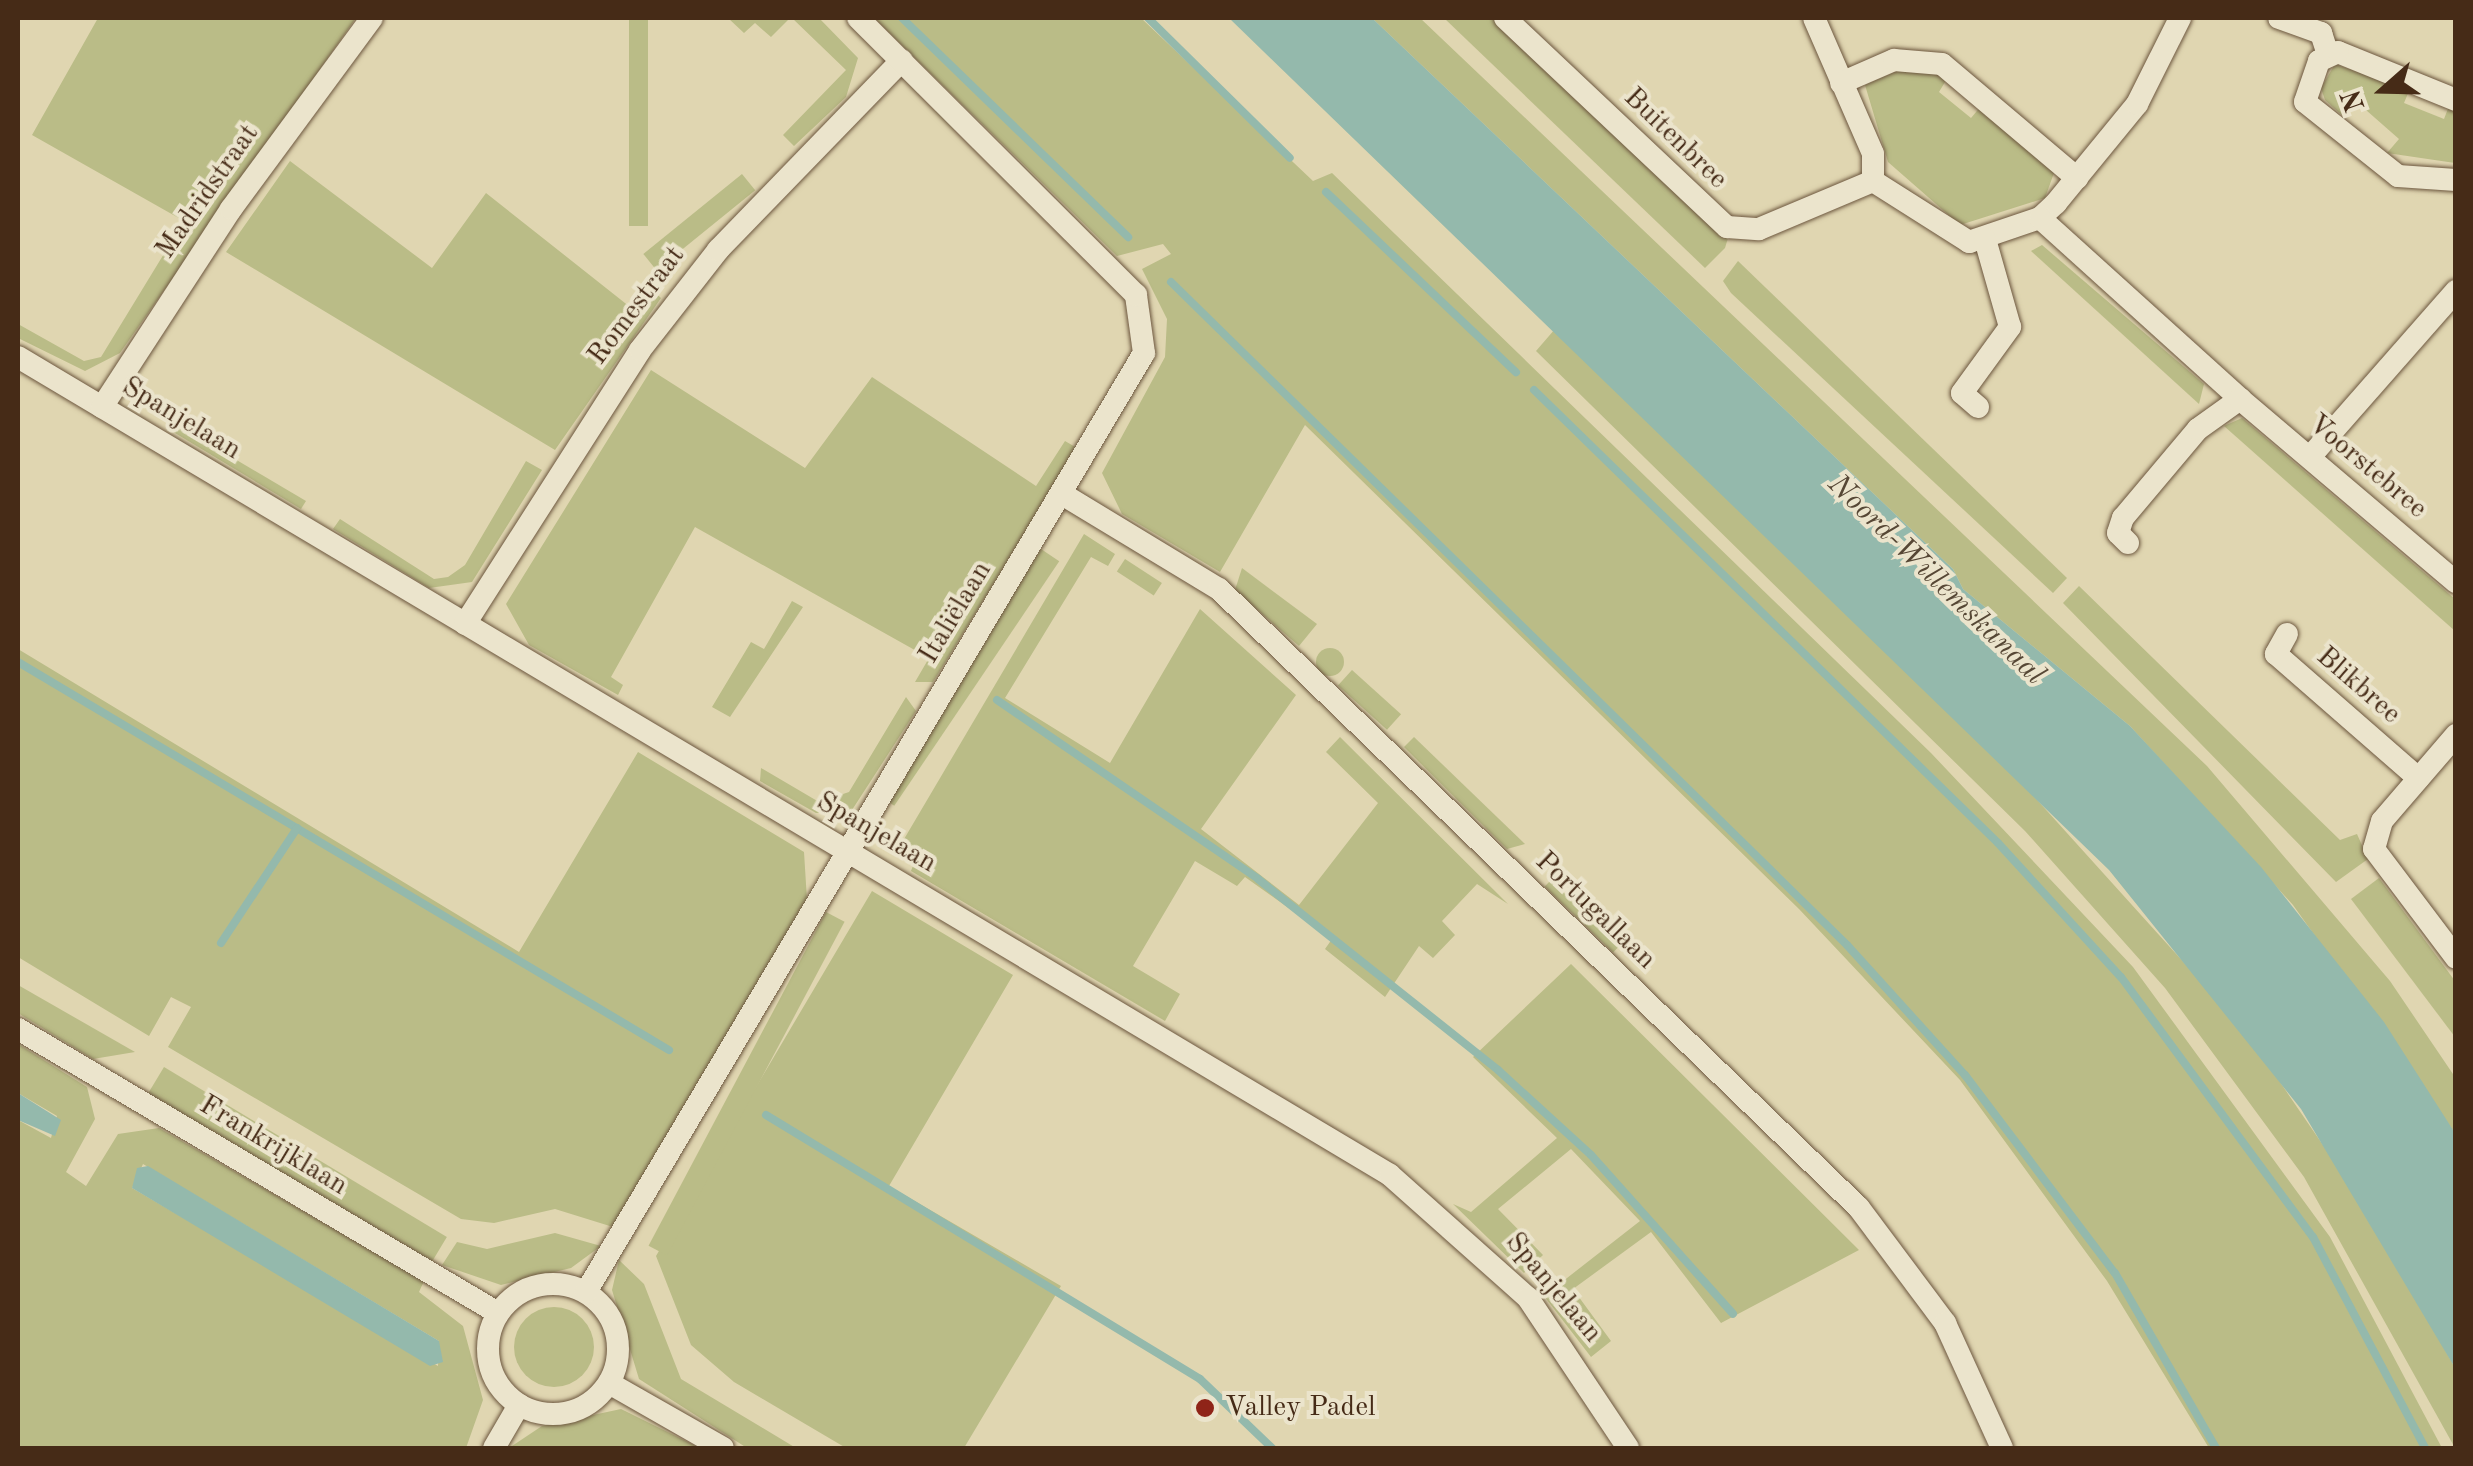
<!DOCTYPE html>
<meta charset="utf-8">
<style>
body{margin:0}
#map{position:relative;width:2473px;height:1466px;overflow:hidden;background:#e0d6b1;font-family:"Old Standard TT",serif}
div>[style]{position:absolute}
.green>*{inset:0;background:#babc87;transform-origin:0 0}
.round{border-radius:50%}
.water>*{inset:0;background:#94b9ac}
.stream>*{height:8px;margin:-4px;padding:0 4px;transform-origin:4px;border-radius:4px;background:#94b9ac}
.roads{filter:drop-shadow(0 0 2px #6c563e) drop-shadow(0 0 2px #6c563e)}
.street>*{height:22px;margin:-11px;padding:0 11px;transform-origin:11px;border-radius:11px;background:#ebe4cc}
.street>.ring{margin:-11px;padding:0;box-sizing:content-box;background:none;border:22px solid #ebe4cc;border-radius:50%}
.dots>*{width:28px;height:28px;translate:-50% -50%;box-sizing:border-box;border:5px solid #ebe4cc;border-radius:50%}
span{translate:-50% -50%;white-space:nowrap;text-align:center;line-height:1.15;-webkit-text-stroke:8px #ebe4cc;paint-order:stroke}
.street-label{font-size:28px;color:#462b17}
.poi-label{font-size:28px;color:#462b17}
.left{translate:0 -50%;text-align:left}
.water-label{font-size:30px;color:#564735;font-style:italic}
.frame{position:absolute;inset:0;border:20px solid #462b17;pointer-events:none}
.north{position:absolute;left:2333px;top:40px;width:100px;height:100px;-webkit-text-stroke:8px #ebe4cc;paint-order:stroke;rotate:250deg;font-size:28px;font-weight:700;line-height:40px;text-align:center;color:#462b17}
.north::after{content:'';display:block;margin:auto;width:35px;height:45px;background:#462b17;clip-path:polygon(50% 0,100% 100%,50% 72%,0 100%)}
</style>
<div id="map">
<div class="green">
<i style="clip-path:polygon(98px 18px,356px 18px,120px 353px,85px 371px,18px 338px,18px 324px,84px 361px,101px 357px,184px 221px,32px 135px)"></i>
<i style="left:629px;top:18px;width:19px;height:208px"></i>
<i style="clip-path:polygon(728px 18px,790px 18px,771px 37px,755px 23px,744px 33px)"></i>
<i style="clip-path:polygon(792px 18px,819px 18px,858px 58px,846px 97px,794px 146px,783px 135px,846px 70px)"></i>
<i style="clip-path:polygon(874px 18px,1141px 18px,1313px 181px,1332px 173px,1931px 753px,2133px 967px,2330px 1237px,2442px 1448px,2209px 1448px,2107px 1281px,1960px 1080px,1799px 909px,1305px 425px,1220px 572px,1122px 514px,1102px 473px,1165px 357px,1167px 319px,1142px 269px,1171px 254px,1163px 244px,1117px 256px)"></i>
<i style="clip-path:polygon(1372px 18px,1420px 18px,2207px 766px,2390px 981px,2455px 1077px,2455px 1133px,2293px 905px,2130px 726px,1963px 589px,1953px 569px)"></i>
<i style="clip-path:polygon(1444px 18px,1495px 18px,1728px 238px,1725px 248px,1705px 268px)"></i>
<i style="clip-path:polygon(1915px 63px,1948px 77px,1939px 92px,1971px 118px,1982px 105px,2055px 170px,2045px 198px,1960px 225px,1888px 162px,1865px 85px)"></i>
<i style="clip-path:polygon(2335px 64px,2409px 91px,2404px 103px,2444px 119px,2449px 106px,2455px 111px,2455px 163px,2387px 153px,2399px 139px,2358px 103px,2345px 118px,2325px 100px,2321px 88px)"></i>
<i style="clip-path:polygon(290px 161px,432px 268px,486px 193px,630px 307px,648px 286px,661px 298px,555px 450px,226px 252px)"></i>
<i style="left:742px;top:174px;width:21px;height:127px;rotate:51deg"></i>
<i style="clip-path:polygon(2042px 245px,2204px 384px,2199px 404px,2031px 251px)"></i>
<i style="clip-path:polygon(1738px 261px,2067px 578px,2053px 593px,1731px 293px,1723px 281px)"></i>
<i style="clip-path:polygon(1555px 329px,1993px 751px,2243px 1028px,2366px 1208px,2455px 1368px,2455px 1448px,2304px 1177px,2165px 988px,2025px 831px,1536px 351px)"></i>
<i style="clip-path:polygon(651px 370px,805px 468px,872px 377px,1036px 486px,1065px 441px,1077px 448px,933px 682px,915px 682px,929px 658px,695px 527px,611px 677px,623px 685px,618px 695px,529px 645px,506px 604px)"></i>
<i style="clip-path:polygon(2242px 418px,2455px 599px,2455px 631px,2224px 426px)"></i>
<i style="clip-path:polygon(174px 423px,306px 501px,301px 509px,170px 430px)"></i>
<i style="clip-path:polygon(526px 461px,542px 470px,472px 582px,429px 588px,333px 529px,340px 519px,434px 579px,448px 577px,465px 565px)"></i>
<i style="clip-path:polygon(1084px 534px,1115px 554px,1108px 566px,1091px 557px,1005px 698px,1110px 763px,1200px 609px,1296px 695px,1201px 829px,1299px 905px,1378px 803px,1326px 752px,1340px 737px,1508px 904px,1477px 884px,1442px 921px,1455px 935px,1433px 958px,1419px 946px,1385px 997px,1325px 949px,1332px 939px,1245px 877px,1237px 886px,1195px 861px,1133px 966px,1180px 994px,1165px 1021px,911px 871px,914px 863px,897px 851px)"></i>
<i style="left:1041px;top:549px;width:22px;height:295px;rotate:34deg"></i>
<i style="left:1125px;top:559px;width:44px;height:15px;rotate:33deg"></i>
<i style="clip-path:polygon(1242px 568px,1317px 624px,1299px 646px,1235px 590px)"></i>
<i style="clip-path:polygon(2079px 586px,2340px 840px,2357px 834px,2368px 859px,2336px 882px,2063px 603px)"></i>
<i style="clip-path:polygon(792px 601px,803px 607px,730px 717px,712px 707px,751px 642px,764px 649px)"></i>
<i class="round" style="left:1316px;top:648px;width:28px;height:28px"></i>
<i style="clip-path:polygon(18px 649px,519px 952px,638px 752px,804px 852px,807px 900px,613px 1227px,555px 1209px,494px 1223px,461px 1219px,168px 1047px,191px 1007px,171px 997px,149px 1036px,18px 957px)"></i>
<i style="left:1352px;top:670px;width:66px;height:21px;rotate:42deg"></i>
<i style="clip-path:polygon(906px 697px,916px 711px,852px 810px,816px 813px,760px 781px,761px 768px,819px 802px,849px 792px)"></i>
<i style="clip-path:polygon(1414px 737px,1525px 844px,1507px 849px,1404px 747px)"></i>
<i style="clip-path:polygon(2379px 878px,2455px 981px,2455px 1037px,2351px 899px)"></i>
<i style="left:1551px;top:880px;width:95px;height:9px;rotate:44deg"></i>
<i style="clip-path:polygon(872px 891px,1013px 975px,889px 1186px,1061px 1286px,964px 1448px,846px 1448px,734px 1382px,691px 1345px,656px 1256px)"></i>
<i style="left:826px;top:912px;width:21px;height:378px;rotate:28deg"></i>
<i style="clip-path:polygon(1571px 964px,1859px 1250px,1721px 1323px,1651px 1232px,1573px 1289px,1611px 1341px,1591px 1357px,1544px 1296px,1640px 1221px,1571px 1149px,1498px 1209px,1543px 1255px,1524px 1273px,1453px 1204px,1471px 1212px,1557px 1138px,1473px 1057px)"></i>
<i style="clip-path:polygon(18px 985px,135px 1052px,93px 1059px,18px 1013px)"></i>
<i style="clip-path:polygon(evenodd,18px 1044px,87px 1087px,95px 1119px,66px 1172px,86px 1186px,118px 1134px,159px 1128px,424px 1281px,419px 1292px,463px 1326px,483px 1400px,466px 1448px,18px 1448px,18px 1120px,51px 1138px,57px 1116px,18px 1093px,18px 1044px,143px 1164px,439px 1341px,438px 1366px,132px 1188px,143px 1164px)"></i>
<i style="left:164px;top:1067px;width:330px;height:43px;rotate:31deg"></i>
<i style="clip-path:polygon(555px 1233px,601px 1246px,571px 1268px,501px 1285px,442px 1265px,457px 1242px,487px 1249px)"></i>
<i style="clip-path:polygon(619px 1260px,644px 1284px,681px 1379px,796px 1448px,747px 1448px,639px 1379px,612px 1290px)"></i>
<i class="round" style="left:514px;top:1307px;width:80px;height:80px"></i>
<i style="clip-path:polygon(621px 1409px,700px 1448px,509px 1448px,542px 1426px)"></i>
</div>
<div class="water">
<i style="clip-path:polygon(1229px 18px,1372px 18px,1953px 569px,1963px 589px,2130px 726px,2261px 867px,2384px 1022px,2455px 1133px,2455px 1368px,2301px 1109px,2109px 870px)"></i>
<i style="clip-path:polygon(18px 1093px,61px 1120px,55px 1136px,18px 1120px)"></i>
<i style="clip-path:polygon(148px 1166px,439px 1341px,443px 1362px,430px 1366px,132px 1188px,137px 1168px)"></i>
</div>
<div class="stream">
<i style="left:902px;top:18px;width:315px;rotate:44.1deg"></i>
<i style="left:1148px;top:18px;width:199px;rotate:44.6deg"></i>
<i style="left:1326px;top:192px;width:262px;rotate:43.5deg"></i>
<i style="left:1171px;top:282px;width:947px;rotate:44.44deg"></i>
<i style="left:1847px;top:945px;width:176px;rotate:47.8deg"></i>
<i style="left:1965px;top:1075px;width:248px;rotate:52.9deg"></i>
<i style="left:2115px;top:1273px;width:202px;rotate:60deg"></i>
<i style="left:1534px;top:390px;width:648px;rotate:44.31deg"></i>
<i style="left:1998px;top:843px;width:182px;rotate:47.5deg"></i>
<i style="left:2121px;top:977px;width:323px;rotate:53.6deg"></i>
<i style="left:2313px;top:1237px;width:239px;rotate:62deg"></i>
<i style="left:18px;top:662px;width:758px;rotate:30.8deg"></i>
<i style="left:997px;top:700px;width:316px;rotate:34.4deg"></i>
<i style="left:1258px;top:879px;width:307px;rotate:38.5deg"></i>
<i style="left:1498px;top:1070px;width:126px;rotate:42.4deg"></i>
<i style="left:1591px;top:1155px;width:213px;rotate:48.2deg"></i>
<i style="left:221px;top:943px;width:138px;rotate:-56.5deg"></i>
<i style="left:766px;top:1115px;width:508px;rotate:31.31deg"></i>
<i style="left:1200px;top:1379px;width:100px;rotate:43.8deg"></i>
</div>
<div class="roads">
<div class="street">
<i style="left:1505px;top:18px;width:305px;rotate:43.3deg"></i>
<i style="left:1727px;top:227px;width:32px;rotate:4deg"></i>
<i style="left:1759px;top:229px;width:124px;rotate:-22.8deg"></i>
<i style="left:1873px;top:181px;width:114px;rotate:32.4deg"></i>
<i style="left:1969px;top:242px;width:75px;rotate:-18.7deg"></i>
<i style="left:2040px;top:218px;width:22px;rotate:-43deg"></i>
<i style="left:2056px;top:203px;width:128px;rotate:-50.7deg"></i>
<i style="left:2137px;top:104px;width:96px;rotate:-63.4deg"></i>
<i style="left:1814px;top:18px;width:148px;rotate:66.5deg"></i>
<i style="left:1873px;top:154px;width:27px;rotate:90deg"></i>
<i style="left:2279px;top:18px;width:45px;rotate:19.7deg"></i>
<i style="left:2321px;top:33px;width:20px;rotate:72deg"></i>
<i style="left:1841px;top:83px;width:58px;rotate:-23.5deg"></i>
<i style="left:1894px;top:60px;width:48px;rotate:4.8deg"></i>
<i style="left:1942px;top:64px;width:177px;rotate:40.2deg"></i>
<i style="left:2456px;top:100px;width:127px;rotate:-157.9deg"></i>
<i style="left:2338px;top:52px;width:21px;rotate:155deg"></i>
<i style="left:2319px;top:61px;width:43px;rotate:108.9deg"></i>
<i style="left:2305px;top:102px;width:119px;rotate:38.5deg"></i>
<i style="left:2398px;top:176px;width:58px;rotate:3.9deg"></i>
<i style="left:2040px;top:218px;width:270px;rotate:42.1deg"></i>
<i style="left:18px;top:357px;width:1597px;rotate:30.8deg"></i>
<i style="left:1390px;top:1175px;width:185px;rotate:41.7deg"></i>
<i style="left:1528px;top:1298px;width:180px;rotate:56.3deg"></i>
<i style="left:102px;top:407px;width:236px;rotate:-56.9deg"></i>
<i style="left:231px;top:209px;width:237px;rotate:-53.6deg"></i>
<i style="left:1978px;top:407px;width:21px;rotate:-139deg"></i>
<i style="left:1962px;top:393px;width:82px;rotate:-54deg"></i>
<i style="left:2010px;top:327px;width:91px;rotate:-105.9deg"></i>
<i style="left:2310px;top:457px;width:221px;rotate:-48.7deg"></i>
<i style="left:1062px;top:494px;width:184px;rotate:31.2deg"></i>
<i style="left:1219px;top:589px;width:890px;rotate:44.04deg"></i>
<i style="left:1859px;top:1208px;width:144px;rotate:53.2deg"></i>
<i style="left:1945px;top:1323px;width:137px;rotate:65.5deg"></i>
<i style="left:2128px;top:543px;width:14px;rotate:-135deg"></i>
<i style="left:2118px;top:533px;width:16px;rotate:-72deg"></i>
<i style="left:2123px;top:518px;width:116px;rotate:-49.9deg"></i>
<i style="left:2198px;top:429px;width:52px;rotate:-35.5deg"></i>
<i style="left:2240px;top:399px;width:283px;rotate:40.3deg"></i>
<i style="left:465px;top:624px;width:325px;rotate:-57.4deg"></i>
<i style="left:640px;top:350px;width:127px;rotate:-52deg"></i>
<i style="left:718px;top:250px;width:264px;rotate:-45.9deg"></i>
<i style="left:2287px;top:634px;width:23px;rotate:119deg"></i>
<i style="left:2276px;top:654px;width:189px;rotate:41.1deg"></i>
<i style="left:2456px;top:735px;width:113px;rotate:130.7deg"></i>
<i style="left:2382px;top:821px;width:29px;rotate:106deg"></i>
<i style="left:2374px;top:849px;width:136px;rotate:53deg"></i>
<i style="left:18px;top:1029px;width:558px;rotate:30.61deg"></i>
<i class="ring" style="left:488px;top:1284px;width:108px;height:108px"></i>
<i style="left:586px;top:1292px;width:1092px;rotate:-59.28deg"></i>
<i style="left:1144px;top:353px;width:59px;rotate:-97.9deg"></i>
<i style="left:1136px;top:295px;width:392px;rotate:-135.1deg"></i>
<i style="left:609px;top:1383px;width:131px;rotate:29.7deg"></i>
<i style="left:494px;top:1448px;width:50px;rotate:-59.8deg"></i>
</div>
</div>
<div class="dots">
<i style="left:1205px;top:1408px;background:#8f2418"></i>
</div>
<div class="street-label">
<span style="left:1675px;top:139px;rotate:44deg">Buitenbree</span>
<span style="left:208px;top:192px;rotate:-55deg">Madridstraat</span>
<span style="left:637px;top:306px;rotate:-53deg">Romestraat</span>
<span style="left:181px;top:419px;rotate:31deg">Spanjelaan</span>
<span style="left:2367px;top:467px;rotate:40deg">Voorstebree</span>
<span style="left:956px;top:613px;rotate:-59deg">Italiëlaan</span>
<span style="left:2358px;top:686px;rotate:41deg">Blikbree</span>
<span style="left:876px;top:833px;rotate:30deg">Spanjelaan</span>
<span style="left:1595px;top:911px;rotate:44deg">Portugallaan</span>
<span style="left:273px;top:1146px;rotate:31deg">Frankrijklaan</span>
<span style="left:1553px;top:1288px;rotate:50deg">Spanjelaan</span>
</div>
<div class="poi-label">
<span class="left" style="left:1225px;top:1408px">Valley Padel</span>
</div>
<div class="water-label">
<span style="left:1936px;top:580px;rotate:44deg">Noord-Willemskanaal</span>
</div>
<div class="frame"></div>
<div class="north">N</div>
</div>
